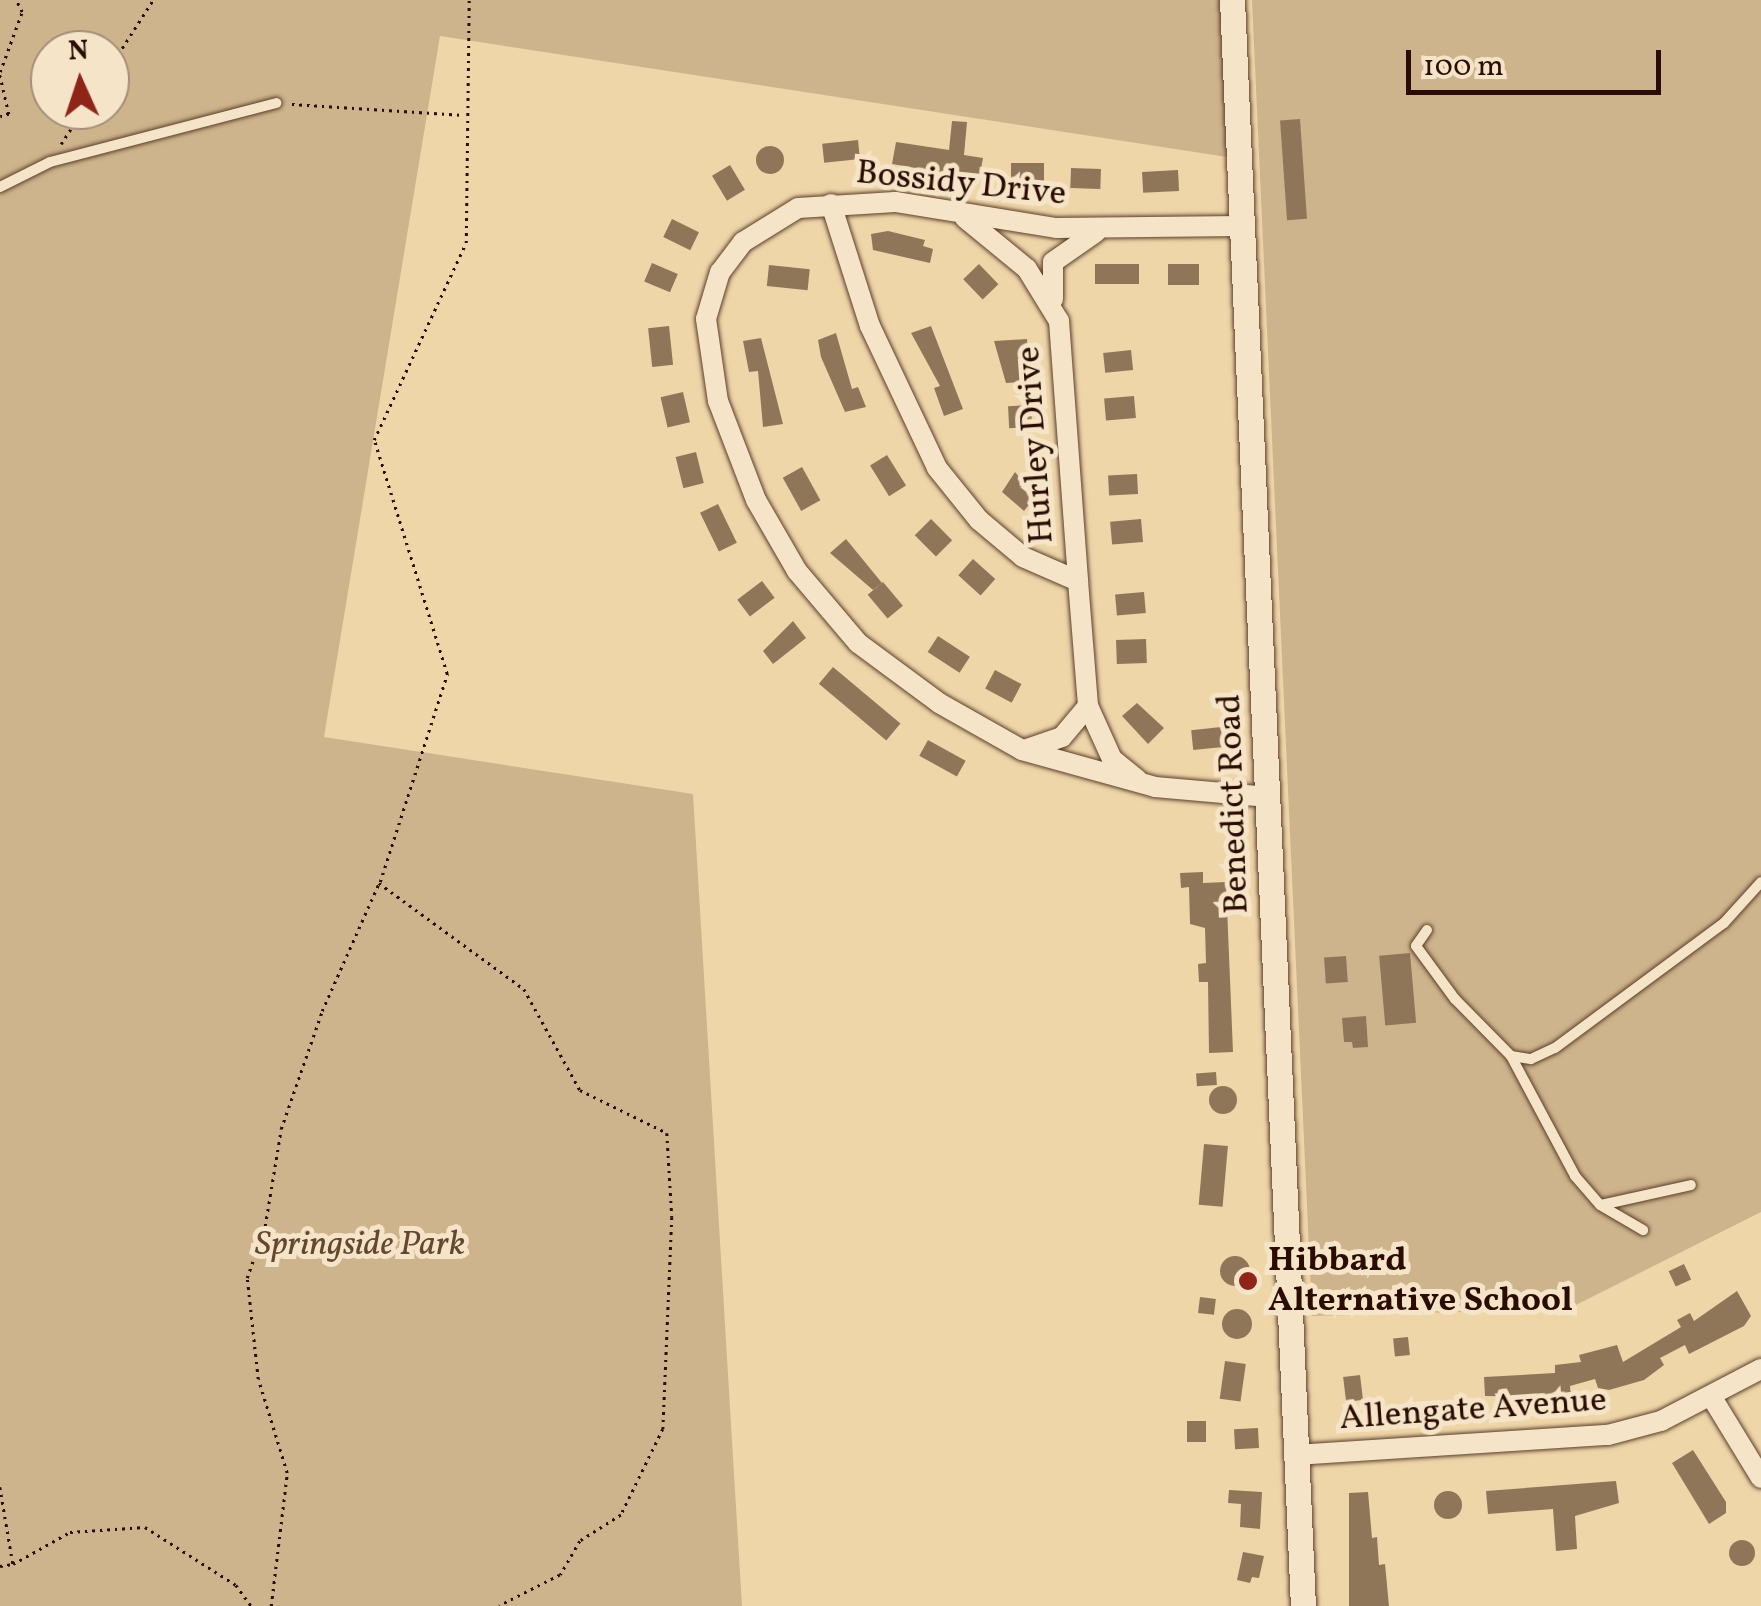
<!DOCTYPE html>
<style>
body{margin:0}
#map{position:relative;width:1761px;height:1606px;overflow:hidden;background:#efd6a9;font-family:Vollkorn,serif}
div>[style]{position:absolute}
.green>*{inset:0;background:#ceb48c}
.building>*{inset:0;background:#907658;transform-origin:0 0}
.round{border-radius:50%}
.path>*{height:2.5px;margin-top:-1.25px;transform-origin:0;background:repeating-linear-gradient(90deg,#2a0d00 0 2.5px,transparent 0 7.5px)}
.roads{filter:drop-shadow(0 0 2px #5b3f2a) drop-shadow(0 0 2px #5b3f2a)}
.service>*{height:10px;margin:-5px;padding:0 5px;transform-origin:5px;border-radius:5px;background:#f5e4c7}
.minor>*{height:20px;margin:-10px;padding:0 10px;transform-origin:10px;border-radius:10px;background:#f5e4c7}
.tertiary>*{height:25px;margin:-12.5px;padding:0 12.5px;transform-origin:12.5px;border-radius:12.5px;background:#f5e4c7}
.dots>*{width:28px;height:28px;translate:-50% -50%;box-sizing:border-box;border:5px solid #f5e4c7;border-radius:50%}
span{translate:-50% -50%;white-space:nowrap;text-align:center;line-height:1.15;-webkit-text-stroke:10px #f5e4c7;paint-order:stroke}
.street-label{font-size:35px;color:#2a0d00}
.park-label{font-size:35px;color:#634731;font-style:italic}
.poi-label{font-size:35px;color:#2a0d00;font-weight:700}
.left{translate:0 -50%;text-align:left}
.north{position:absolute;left:30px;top:30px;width:100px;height:100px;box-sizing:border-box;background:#f5e4c7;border:2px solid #a48e77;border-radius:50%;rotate:357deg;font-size:28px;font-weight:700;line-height:40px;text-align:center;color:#2a0d00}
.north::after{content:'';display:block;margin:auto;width:35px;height:45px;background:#8f2418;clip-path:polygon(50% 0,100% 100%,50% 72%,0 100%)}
.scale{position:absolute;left:1406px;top:50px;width:255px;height:45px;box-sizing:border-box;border:5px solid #2a0d00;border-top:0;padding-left:12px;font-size:30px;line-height:35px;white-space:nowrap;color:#2a0d00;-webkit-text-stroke:8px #f5e4c7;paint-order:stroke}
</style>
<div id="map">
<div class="green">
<i style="clip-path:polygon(evenodd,0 0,1232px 0,1240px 159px,440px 36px,324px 737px,693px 794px,742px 1606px,0 1606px,0 0,50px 50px,110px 50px,110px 110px,50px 110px,50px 50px)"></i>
<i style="clip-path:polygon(1252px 0,1761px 0,1761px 1212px,1568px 1309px,1312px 1316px)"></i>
</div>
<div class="building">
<i style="left:1300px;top:119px;width:100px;height:20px;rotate:86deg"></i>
<i style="clip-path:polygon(952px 121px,967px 122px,964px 155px,983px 158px,979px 179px,892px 164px,896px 142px,949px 150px)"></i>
<i style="left:858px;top:140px;width:19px;height:36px;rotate:84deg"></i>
<i class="round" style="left:756px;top:146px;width:28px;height:28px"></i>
<i style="left:1044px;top:163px;width:20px;height:33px;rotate:90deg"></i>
<i style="left:730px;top:165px;width:29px;height:21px;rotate:59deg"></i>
<i style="left:1071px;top:168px;width:30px;height:20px;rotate:2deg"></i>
<i style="left:1178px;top:170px;width:21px;height:36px;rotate:87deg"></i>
<i style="left:672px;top:219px;width:30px;height:20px;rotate:26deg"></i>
<i style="clip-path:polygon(888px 231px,925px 240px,923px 246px,933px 249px,930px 263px,873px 250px,871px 234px)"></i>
<i style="left:652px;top:263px;width:28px;height:20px;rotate:23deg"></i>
<i style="left:979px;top:264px;width:28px;height:22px;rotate:46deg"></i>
<i style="left:1095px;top:264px;width:44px;height:20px"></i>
<i style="left:1168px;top:264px;width:31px;height:21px"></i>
<i style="left:769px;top:265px;width:41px;height:21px;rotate:6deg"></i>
<i style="left:669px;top:326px;width:39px;height:21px;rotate:84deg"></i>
<i style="clip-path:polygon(931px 326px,963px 409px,944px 416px,934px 388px,940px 386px,911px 333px)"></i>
<i style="clip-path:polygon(836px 333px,852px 389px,858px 387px,866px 407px,845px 412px,821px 357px,818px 340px)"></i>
<i style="clip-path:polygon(761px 338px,783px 424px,763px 427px,758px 371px,749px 372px,743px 341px)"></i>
<i style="clip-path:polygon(1027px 339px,1029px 370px,1020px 370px,1021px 382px,1006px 383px,994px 341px)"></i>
<i style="left:1131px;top:350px;width:20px;height:28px;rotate:84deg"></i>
<i style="left:683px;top:392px;width:31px;height:23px;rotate:77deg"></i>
<i style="left:1134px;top:396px;width:22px;height:30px;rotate:85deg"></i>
<i style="left:1031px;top:405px;width:22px;height:23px;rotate:87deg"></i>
<i style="left:696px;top:452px;width:32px;height:21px;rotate:76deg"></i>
<i style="left:887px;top:455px;width:36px;height:20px;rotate:58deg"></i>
<i style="left:802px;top:467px;width:38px;height:22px;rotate:61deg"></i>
<i style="clip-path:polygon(1015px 472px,1036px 496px,1024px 511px,1002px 492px)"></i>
<i style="left:1137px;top:474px;width:20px;height:29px;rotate:87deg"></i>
<i style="left:718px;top:504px;width:43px;height:20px;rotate:64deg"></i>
<i style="left:931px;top:519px;width:30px;height:23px;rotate:45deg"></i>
<i style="left:1141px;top:519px;width:23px;height:31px;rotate:85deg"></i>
<i style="clip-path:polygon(846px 539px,882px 583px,873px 590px,830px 553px)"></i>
<i style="left:973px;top:559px;width:30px;height:22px;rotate:42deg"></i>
<i style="left:762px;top:581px;width:21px;height:31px;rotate:53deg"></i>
<i style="left:883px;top:582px;width:31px;height:20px;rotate:50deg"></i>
<i style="left:1144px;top:592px;width:21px;height:29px;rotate:85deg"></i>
<i style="clip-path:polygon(793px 621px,806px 638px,773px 664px,763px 651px)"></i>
<i style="left:938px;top:636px;width:38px;height:19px;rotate:33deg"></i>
<i style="left:1146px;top:639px;width:24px;height:30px;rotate:88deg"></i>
<i style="left:833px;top:667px;width:88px;height:22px;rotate:40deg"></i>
<i style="left:995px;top:670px;width:30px;height:21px;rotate:28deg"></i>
<i style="clip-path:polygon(1137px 703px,1164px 728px,1148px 744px,1122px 716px)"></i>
<i style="left:1221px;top:727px;width:20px;height:30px;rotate:84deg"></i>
<i style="left:928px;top:740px;width:43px;height:18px;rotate:29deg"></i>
<i style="clip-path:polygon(1203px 872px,1203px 883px,1226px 882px,1233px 1052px,1209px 1053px,1208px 982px,1199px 982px,1198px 964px,1206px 963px,1205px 928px,1190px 924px,1189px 887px,1181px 888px,1180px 873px)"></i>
<i style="left:1410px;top:953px;width:70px;height:31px;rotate:85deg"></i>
<i style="left:1346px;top:956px;width:26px;height:22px;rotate:86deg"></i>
<i style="clip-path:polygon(1366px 1016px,1368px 1047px,1353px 1048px,1352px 1042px,1344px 1042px,1342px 1018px)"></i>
<i style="left:1216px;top:1072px;width:13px;height:20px;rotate:86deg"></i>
<i class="round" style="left:1209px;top:1086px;width:28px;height:28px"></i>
<i style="left:1204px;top:1144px;width:24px;height:61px;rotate:5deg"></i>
<i class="round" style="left:1220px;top:1256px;width:30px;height:30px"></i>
<i style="left:1684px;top:1264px;width:17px;height:17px;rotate:65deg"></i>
<i style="clip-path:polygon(1737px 1291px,1751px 1316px,1744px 1326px,1689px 1354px,1685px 1345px,1660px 1358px,1664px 1365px,1644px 1380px,1609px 1390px,1598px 1388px,1595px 1379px,1570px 1386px,1571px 1397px,1485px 1396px,1484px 1377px,1555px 1373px,1555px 1365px,1581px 1362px,1579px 1355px,1617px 1345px,1623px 1362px,1681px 1327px,1677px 1320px,1690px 1313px,1694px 1321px)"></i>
<i style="left:1200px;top:1297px;width:16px;height:16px;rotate:7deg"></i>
<i class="round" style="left:1222px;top:1309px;width:30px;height:30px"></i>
<i style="left:1408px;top:1337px;width:18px;height:15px;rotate:84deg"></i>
<i style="left:1225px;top:1361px;width:21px;height:38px;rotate:8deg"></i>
<i style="left:1360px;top:1375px;width:25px;height:17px;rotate:83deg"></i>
<i style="left:1187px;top:1421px;width:19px;height:21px"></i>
<i style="left:1258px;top:1428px;width:20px;height:24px;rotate:87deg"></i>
<i style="clip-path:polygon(1693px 1450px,1726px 1502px,1726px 1513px,1709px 1524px,1672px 1463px)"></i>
<i style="clip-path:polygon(1616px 1481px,1619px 1503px,1575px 1516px,1577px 1549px,1556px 1551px,1553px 1509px,1488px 1514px,1486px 1491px)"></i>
<i style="clip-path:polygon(1229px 1490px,1262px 1492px,1260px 1529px,1240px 1527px,1241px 1504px,1228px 1503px)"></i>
<i class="round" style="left:1434px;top:1491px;width:28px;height:28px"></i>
<i style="clip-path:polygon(1368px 1492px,1372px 1538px,1377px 1537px,1379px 1565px,1385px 1564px,1389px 1606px,1349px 1606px,1349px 1493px)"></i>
<i class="round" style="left:1729px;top:1540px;width:26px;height:26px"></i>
<i style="clip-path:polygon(1243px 1552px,1264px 1556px,1259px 1578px,1252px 1577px,1250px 1583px,1237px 1580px)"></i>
</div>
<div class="path">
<i style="left:110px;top:67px;width:80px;rotate:-57.3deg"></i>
<i style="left:0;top:72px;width:64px;rotate:-69.9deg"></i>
<i style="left:22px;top:12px;width:13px;rotate:-117deg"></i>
<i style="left:0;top:75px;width:40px;rotate:77deg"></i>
<i style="left:9px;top:114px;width:9px;rotate:162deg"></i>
<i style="left:292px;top:104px;width:172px;rotate:3.7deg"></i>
<i style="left:61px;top:144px;width:40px;rotate:-57.1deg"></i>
<i style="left:380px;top:882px;width:219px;rotate:-72.1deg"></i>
<i style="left:447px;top:674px;width:245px;rotate:-107.3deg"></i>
<i style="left:374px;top:440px;width:217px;rotate:-65deg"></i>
<i style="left:466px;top:243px;width:243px;rotate:-89.3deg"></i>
<i style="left:0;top:1487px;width:78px;rotate:80.4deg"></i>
<i style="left:13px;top:1564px;width:65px;rotate:-29.3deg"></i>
<i style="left:70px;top:1532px;width:75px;rotate:-3.8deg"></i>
<i style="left:145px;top:1527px;width:108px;rotate:32.5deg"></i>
<i style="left:236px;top:1585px;width:26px;rotate:54deg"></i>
<i style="left:0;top:1566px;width:13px;rotate:-9deg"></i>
<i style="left:271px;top:1606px;width:134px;rotate:-83.1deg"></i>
<i style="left:287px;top:1473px;width:98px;rotate:-107.1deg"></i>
<i style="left:258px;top:1379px;width:102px;rotate:-96.2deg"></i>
<i style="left:247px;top:1278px;width:55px;rotate:-70.9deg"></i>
<i style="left:265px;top:1226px;width:98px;rotate:-80.6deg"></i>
<i style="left:281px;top:1129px;width:125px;rotate:-70.8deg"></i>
<i style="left:322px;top:1011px;width:140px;rotate:-66deg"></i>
<i style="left:379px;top:883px;width:180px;rotate:36.2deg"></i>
<i style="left:524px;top:989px;width:115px;rotate:61deg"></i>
<i style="left:580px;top:1090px;width:97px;rotate:26.3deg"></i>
<i style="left:667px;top:1133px;width:84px;rotate:86.6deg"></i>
<i style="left:672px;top:1217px;width:212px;rotate:92.4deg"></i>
<i style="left:663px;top:1429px;width:96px;rotate:116deg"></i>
<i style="left:621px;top:1515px;width:49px;rotate:147.6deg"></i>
<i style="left:580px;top:1541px;width:39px;rotate:120deg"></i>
<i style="left:560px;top:1575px;width:68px;rotate:153.1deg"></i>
</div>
<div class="roads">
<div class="service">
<i style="left:0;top:187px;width:56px;rotate:-26.6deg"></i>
<i style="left:50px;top:162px;width:234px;rotate:-14.6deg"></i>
<i style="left:1427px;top:930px;width:19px;rotate:125deg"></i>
<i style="left:1416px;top:946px;width:66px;rotate:53.7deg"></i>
<i style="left:1455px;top:999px;width:80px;rotate:45.5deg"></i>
<i style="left:1511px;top:1056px;width:20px;rotate:9deg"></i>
<i style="left:1531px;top:1059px;width:26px;rotate:-25deg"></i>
<i style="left:1555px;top:1048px;width:210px;rotate:-36.5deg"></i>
<i style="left:1724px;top:923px;width:55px;rotate:-47.9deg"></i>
<i style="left:1511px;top:1056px;width:136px;rotate:61.9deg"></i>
<i style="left:1575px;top:1176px;width:38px;rotate:49deg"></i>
<i style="left:1600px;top:1205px;width:50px;rotate:30.2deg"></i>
<i style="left:1601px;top:1205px;width:92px;rotate:-12.5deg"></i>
</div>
<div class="minor">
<i style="left:831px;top:204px;width:128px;rotate:72.3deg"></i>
<i style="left:870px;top:326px;width:157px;rotate:64.7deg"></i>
<i style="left:937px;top:468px;width:67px;rotate:51.1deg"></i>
<i style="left:979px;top:520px;width:57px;rotate:40.1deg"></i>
<i style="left:1023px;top:557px;width:60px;rotate:23.6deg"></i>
<i style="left:1078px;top:581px;width:125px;rotate:85.4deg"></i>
<i style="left:1088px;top:706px;width:40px;rotate:130deg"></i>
<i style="left:1062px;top:737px;width:40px;rotate:161.1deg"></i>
<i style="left:965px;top:218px;width:80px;rotate:39.4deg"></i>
<i style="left:1027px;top:269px;width:61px;rotate:58.4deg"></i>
<i style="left:1059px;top:321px;width:261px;rotate:85.8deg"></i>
<i style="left:1244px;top:226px;width:188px;rotate:179.4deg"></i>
<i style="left:1056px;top:228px;width:163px;rotate:-170.8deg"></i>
<i style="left:895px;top:202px;width:97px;rotate:176.5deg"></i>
<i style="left:798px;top:208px;width:65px;rotate:148.3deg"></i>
<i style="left:743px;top:242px;width:38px;rotate:127deg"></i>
<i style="left:720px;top:272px;width:49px;rotate:106.6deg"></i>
<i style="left:706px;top:319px;width:83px;rotate:81.7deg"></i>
<i style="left:718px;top:401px;width:106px;rotate:69deg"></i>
<i style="left:756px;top:500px;width:82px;rotate:60deg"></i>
<i style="left:797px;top:571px;width:94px;rotate:49.7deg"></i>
<i style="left:858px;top:643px;width:101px;rotate:36.5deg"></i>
<i style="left:939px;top:703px;width:95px;rotate:29.5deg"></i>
<i style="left:1022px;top:750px;width:138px;rotate:15.5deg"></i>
<i style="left:1155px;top:787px;width:114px;rotate:5deg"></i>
<i style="left:1053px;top:299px;width:37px;rotate:-90deg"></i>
<i style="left:1053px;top:262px;width:52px;rotate:-34.9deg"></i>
<i style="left:1088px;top:706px;width:58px;rotate:65.6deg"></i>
<i style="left:1112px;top:759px;width:33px;rotate:39deg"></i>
<i style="left:1711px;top:1396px;width:96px;rotate:58.6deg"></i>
<i style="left:1295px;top:1455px;width:314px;rotate:-3.7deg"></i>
<i style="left:1608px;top:1435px;width:55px;rotate:-14.8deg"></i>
<i style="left:1661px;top:1421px;width:113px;rotate:-27.5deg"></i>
</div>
<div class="tertiary">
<i style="left:1232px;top:0;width:1608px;rotate:87.47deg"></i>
</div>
</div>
<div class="dots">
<i style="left:1248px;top:1281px;background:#8f2418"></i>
</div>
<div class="street-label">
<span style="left:961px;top:184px;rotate:6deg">Bossidy Drive</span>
<span style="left:1036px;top:445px;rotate:-94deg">Hurley Drive</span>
<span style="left:1234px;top:804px;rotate:-92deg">Benedict Road</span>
<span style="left:1473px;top:1410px;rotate:-4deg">Allengate Avenue</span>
</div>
<div class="park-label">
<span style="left:360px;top:1245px">Springside Park</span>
</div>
<div class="poi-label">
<span class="left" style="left:1268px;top:1281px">Hibbard<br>Alternative School</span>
</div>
<div class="north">N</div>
<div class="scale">100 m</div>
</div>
